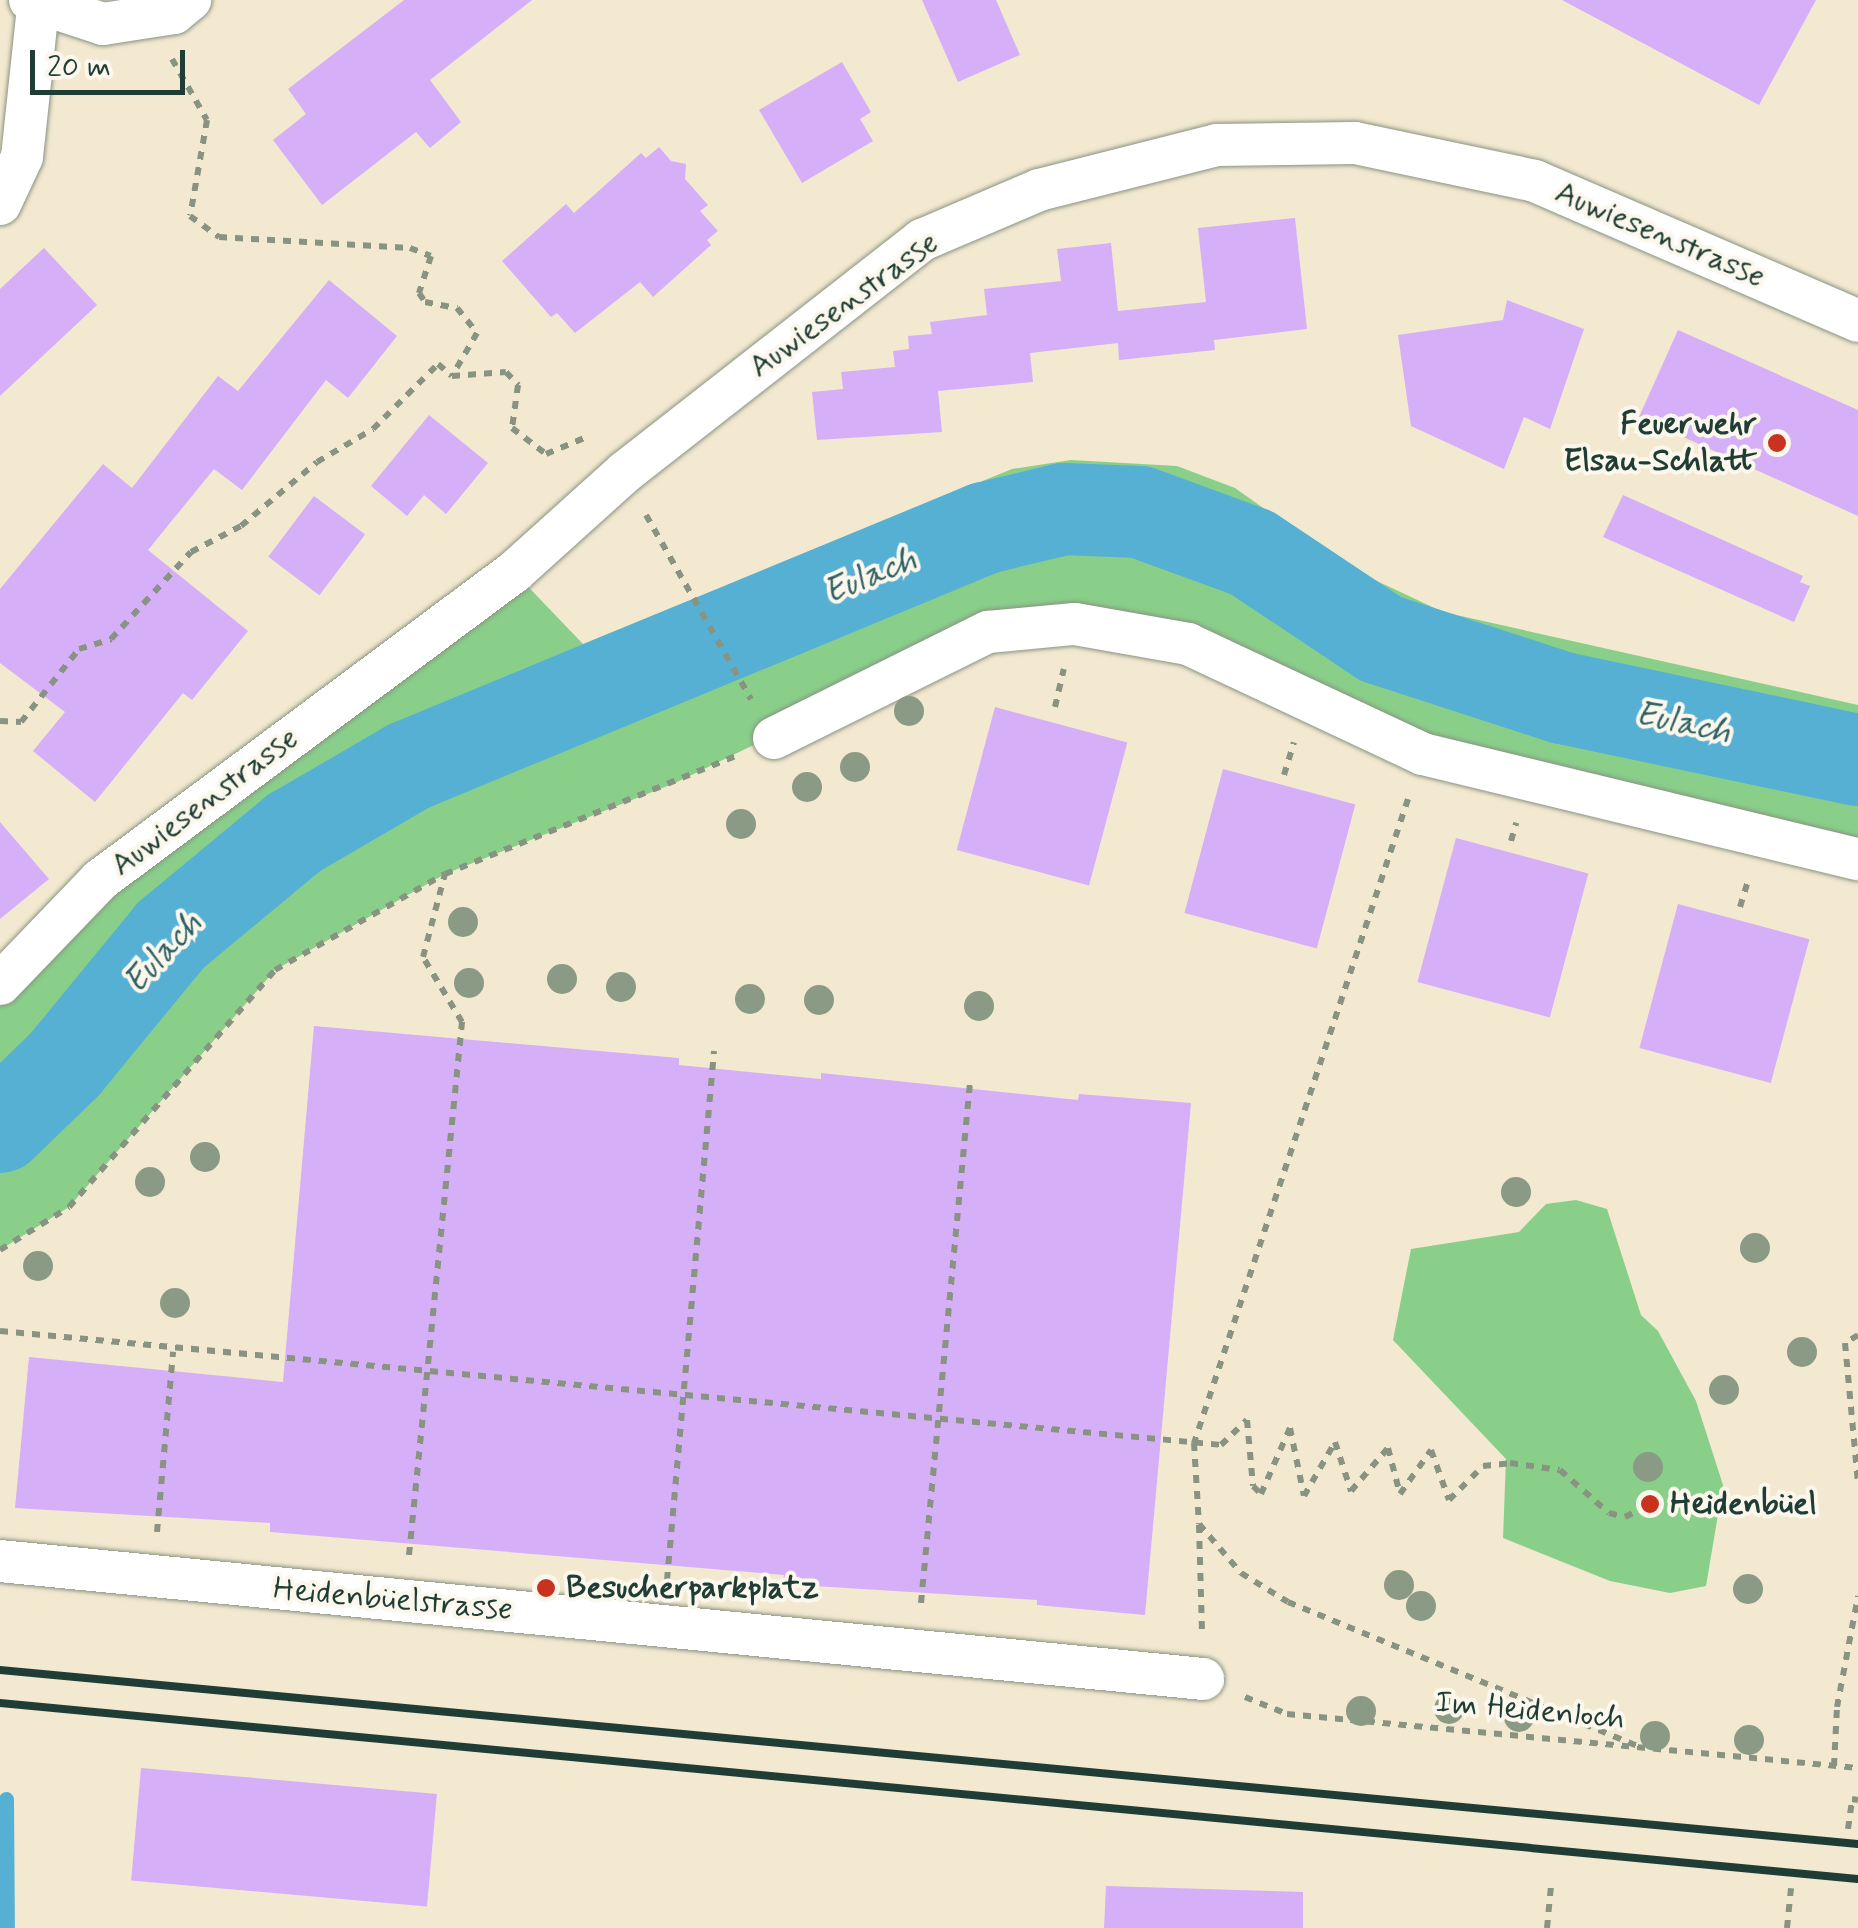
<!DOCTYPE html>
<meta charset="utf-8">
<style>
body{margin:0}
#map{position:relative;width:1858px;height:1928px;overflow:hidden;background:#f3e9d1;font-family:Mynerve,sans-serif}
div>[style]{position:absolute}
.green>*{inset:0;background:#89cf8a}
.stream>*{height:15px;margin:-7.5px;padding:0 7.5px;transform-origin:7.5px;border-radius:7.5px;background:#55b0d3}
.river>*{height:92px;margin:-46px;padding:0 46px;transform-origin:46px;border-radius:46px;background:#55b0d3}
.building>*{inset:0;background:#d5aff8;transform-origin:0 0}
.path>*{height:6px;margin-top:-3px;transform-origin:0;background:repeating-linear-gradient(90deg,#899382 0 8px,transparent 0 16px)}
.roads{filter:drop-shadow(0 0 2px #899382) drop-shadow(0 0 2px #899382)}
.street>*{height:42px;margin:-21px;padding:0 21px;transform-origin:21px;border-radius:21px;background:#fff}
.rail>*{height:8px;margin:-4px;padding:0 4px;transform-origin:4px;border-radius:4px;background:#1f3d34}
.trees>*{width:30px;height:30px;margin:-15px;border-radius:50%;background:#8a9a84}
.dots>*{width:28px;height:28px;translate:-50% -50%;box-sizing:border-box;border:5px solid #fbf7ec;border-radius:50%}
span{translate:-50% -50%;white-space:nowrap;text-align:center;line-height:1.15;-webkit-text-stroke:8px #fbf7ec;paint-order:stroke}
.street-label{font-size:32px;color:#1f3d34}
.poi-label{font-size:32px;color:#1f3d34;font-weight:700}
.right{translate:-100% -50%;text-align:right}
.left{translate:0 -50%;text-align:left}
.water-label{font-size:35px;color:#2f6064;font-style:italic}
.scale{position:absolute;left:30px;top:50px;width:155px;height:45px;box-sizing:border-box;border:5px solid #1f3d34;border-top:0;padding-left:12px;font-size:30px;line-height:35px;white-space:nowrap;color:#1f3d34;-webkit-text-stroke:8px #fbf7ec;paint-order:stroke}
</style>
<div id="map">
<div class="green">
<i style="clip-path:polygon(1071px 460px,1177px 466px,1235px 488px,1345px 566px,1443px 612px,1858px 705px,1858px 859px,1423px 754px,1188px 644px,988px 632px,675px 783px,445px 874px,275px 970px,69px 1207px,0 1250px,0 984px,514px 572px,583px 644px,1012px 469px)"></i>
<i style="clip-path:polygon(1576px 1200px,1607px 1209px,1641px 1315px,1658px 1331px,1696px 1401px,1723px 1485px,1706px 1586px,1670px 1593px,1610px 1581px,1503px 1538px,1506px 1459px,1393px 1340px,1411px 1249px,1519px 1232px,1546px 1204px)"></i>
</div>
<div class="stream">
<i style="left:6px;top:1799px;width:129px;rotate:89.6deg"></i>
</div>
<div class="river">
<i style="left:0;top:1127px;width:91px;rotate:-44.1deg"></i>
<i style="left:65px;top:1064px;width:167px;rotate:-50.6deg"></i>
<i style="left:171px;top:935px;width:160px;rotate:-39.7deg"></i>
<i style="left:294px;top:833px;width:133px;rotate:-30.2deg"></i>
<i style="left:409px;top:766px;width:623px;rotate:-22.45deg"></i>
<i style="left:985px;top:528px;width:81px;rotate:-13.5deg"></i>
<i style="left:1064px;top:509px;width:76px;rotate:2.3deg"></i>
<i style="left:1140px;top:512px;width:119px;rotate:20.1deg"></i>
<i style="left:1252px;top:553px;width:155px;rotate:33.7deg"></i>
<i style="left:1381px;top:639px;width:191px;rotate:18deg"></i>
<i style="left:1563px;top:698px;width:301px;rotate:11.9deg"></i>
</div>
<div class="building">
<i style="clip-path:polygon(404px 0,532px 0,430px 80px,461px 122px,430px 148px,416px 132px,322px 205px,273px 140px,306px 114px,288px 89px)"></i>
<i style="clip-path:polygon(922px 0,996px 0,1020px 55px,958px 82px)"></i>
<i style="clip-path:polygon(1562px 0,1816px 0,1759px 105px)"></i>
<i style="clip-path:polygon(842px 62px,871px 112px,860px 119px,873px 141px,802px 183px,759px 110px)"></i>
<i style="clip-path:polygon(659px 147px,671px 161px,686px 164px,685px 179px,708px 205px,700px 211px,718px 231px,707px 240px,711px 245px,653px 297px,640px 282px,575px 333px,557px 313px,551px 317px,502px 261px,566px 204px,574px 213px,641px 153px,646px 158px)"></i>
<i style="clip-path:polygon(1295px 218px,1307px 329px,1214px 340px,1215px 350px,1119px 360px,1118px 343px,1030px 353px,1033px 382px,938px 391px,942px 432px,817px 440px,812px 392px,843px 389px,841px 372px,895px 367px,893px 351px,909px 349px,908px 336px,932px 334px,930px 322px,987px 315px,984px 289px,1061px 281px,1057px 249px,1111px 243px,1118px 311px,1206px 302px,1198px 228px)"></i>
<i style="clip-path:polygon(44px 248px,97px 305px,0 396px,0 289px)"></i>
<i style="clip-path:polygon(329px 280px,397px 336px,348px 398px,326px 380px,242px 490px,214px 469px,148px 550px,248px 631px,192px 700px,183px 693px,95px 802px,33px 751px,65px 712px,0 663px,0 589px,103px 464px,132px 488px,218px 376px,238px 391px)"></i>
<i style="clip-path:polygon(1507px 300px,1584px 329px,1550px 429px,1524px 417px,1504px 469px,1411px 426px,1398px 335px,1503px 320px)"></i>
<i style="clip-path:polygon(1678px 330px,1858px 410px,1858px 516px,1639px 417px)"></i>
<i style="clip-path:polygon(429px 415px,488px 463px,446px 514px,424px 495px,407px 516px,371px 486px)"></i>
<i style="clip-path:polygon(1623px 495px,1803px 576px,1800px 582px,1810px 586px,1794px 622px,1603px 537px)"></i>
<i style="left:314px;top:496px;width:64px;height:76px;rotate:37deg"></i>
<i style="left:995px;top:707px;width:137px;height:148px;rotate:15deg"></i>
<i style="left:1223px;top:769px;width:137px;height:149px;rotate:15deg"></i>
<i style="clip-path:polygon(0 822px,49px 879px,0 919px)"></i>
<i style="left:1456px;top:838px;width:137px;height:149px;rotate:15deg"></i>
<i style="left:1678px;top:904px;width:136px;height:149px;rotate:15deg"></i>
<i style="clip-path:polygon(314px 1026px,679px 1058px,679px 1065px,821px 1079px,821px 1073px,1078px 1100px,1079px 1094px,1191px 1103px,1145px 1615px,1037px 1605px,1037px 1600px,783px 1584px,784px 1575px,270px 1532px,270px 1523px,15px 1508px,29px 1357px,283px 1382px)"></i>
<i style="left:141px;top:1768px;width:297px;height:113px;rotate:5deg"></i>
<i style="clip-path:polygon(1106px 1886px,1303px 1892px,1303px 1928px,1104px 1928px)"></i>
</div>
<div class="path">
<i style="left:172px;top:59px;width:70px;rotate:60.2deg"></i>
<i style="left:207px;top:120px;width:97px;rotate:100deg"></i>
<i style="left:190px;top:216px;width:36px;rotate:36deg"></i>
<i style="left:219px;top:237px;width:191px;rotate:3.3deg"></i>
<i style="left:410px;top:248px;width:22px;rotate:21deg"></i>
<i style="left:431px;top:256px;width:39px;rotate:108deg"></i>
<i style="left:419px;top:293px;width:11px;rotate:56deg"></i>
<i style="left:425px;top:302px;width:33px;rotate:11deg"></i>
<i style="left:457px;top:308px;width:32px;rotate:51deg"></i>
<i style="left:477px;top:333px;width:50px;rotate:120.2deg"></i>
<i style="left:452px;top:376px;width:54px;rotate:-4.2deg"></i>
<i style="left:506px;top:372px;width:18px;rotate:47deg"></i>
<i style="left:518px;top:385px;width:43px;rotate:97.9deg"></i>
<i style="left:512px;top:428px;width:43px;rotate:37.4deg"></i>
<i style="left:546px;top:454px;width:47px;rotate:-22.7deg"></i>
<i style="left:646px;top:515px;width:212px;rotate:60.3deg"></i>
<i style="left:1055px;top:707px;width:39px;rotate:-77deg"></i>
<i style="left:0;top:721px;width:21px;rotate:3deg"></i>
<i style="left:21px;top:722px;width:93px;rotate:-51.5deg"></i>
<i style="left:79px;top:649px;width:34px;rotate:-17deg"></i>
<i style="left:111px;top:639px;width:118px;rotate:-47.4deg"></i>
<i style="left:191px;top:552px;width:56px;rotate:-27.5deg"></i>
<i style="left:241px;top:526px;width:99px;rotate:-40.1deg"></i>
<i style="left:317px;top:462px;width:65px;rotate:-30.5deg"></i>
<i style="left:373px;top:429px;width:92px;rotate:-45deg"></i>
<i style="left:438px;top:364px;width:18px;rotate:41deg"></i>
<i style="left:1284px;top:775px;width:34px;rotate:-73deg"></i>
<i style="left:1408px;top:799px;width:679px;rotate:108.38deg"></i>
<i style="left:1194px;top:1443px;width:81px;rotate:86.5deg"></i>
<i style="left:1199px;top:1524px;width:65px;rotate:49.4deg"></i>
<i style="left:1241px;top:1573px;width:55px;rotate:31.7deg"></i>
<i style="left:1288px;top:1602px;width:378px;rotate:22.4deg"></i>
<i style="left:1511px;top:841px;width:19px;rotate:-74deg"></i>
<i style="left:1740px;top:907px;width:28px;rotate:-73deg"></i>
<i style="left:0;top:1250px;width:81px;rotate:-31.9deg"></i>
<i style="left:69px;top:1207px;width:314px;rotate:-49deg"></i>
<i style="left:275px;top:970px;width:195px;rotate:-29.5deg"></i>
<i style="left:445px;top:874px;width:313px;rotate:-22.1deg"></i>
<i style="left:0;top:1331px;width:1226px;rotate:5.33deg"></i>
<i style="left:1221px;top:1445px;width:36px;rotate:-44deg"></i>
<i style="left:1247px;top:1420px;width:66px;rotate:84.8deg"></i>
<i style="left:1253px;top:1486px;width:11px;rotate:45deg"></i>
<i style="left:1261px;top:1494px;width:72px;rotate:-66.3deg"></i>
<i style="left:1290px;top:1428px;width:69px;rotate:78.4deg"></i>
<i style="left:1304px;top:1496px;width:62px;rotate:-60.1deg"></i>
<i style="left:1335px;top:1442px;width:52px;rotate:71.9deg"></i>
<i style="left:1351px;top:1491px;width:57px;rotate:-49.3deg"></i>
<i style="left:1388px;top:1448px;width:48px;rotate:75.4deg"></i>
<i style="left:1400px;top:1494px;width:54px;rotate:-54.8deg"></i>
<i style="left:1431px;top:1450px;width:53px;rotate:70.2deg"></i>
<i style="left:1449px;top:1500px;width:48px;rotate:-45deg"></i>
<i style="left:1483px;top:1466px;width:27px;rotate:-6deg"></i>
<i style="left:1510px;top:1463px;width:50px;rotate:8deg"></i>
<i style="left:1560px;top:1470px;width:65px;rotate:41.3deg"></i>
<i style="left:1609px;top:1513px;width:16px;rotate:14deg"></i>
<i style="left:1625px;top:1517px;width:28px;rotate:-27deg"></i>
<i style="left:1858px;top:1335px;width:15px;rotate:148deg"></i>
<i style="left:1845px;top:1343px;width:142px;rotate:84.7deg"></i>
<i style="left:1199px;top:1525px;width:107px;rotate:88.4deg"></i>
<i style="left:157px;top:1532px;width:181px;rotate:-84.9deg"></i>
<i style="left:409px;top:1555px;width:536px;rotate:-84.32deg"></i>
<i style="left:462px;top:1022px;width:76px;rotate:-121deg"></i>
<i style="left:423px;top:957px;width:86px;rotate:-75.2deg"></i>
<i style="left:667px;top:1580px;width:531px;rotate:-84.92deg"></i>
<i style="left:921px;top:1603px;width:522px;rotate:-84.62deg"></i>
<i style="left:1245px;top:1697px;width:45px;rotate:22deg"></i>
<i style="left:1287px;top:1714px;width:574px;rotate:5.4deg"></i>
<i style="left:1834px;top:1766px;width:59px;rotate:-87.1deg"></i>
<i style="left:1837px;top:1707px;width:113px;rotate:-79.3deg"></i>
<i style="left:1848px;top:1829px;width:30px;rotate:-82deg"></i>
<i style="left:1852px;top:1799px;width:6px;rotate:9deg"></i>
<i style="left:1547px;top:1928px;width:42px;rotate:-84.6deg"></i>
<i style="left:1787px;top:1928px;width:40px;rotate:-84.3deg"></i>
</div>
<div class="roads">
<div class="street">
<i style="left:30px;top:0;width:77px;rotate:18.2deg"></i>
<i style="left:103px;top:24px;width:72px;rotate:-8.8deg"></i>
<i style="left:174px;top:13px;width:21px;rotate:-39deg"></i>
<i style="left:0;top:204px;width:52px;rotate:-64.9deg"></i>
<i style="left:22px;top:157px;width:151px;rotate:-83.9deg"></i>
<i style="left:774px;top:738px;width:239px;rotate:-26.4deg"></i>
<i style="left:988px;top:632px;width:87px;rotate:-5.3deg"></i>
<i style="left:1075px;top:624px;width:115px;rotate:10deg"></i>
<i style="left:1188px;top:644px;width:259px;rotate:25.1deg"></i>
<i style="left:1423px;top:754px;width:447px;rotate:13.6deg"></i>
<i style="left:0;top:984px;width:144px;rotate:-46.1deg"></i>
<i style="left:100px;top:880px;width:516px;rotate:-36.65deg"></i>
<i style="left:514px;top:572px;width:149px;rotate:-42deg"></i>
<i style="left:625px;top:472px;width:377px;rotate:-38deg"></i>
<i style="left:922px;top:240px;width:127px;rotate:-23.1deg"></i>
<i style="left:1039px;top:190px;width:184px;rotate:-14.2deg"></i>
<i style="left:1217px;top:145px;width:138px;rotate:-0.8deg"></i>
<i style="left:1355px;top:143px;width:184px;rotate:11.9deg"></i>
<i style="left:1535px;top:181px;width:352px;rotate:23.4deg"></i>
<i style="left:0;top:1561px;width:1209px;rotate:5.6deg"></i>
</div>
</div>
<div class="rail">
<i style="left:0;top:1670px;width:1866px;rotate:5.35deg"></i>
<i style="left:0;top:1703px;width:1866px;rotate:5.41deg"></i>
</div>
<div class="trees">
<i style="left:909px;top:711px"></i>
<i style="left:855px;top:767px"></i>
<i style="left:807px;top:787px"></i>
<i style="left:741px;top:824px"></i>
<i style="left:463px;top:922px"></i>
<i style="left:562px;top:979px"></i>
<i style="left:469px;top:983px"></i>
<i style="left:621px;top:987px"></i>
<i style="left:750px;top:999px"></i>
<i style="left:819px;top:1000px"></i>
<i style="left:979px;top:1006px"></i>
<i style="left:205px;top:1157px"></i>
<i style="left:150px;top:1182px"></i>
<i style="left:1516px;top:1192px"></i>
<i style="left:1755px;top:1248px"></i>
<i style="left:38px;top:1266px"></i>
<i style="left:175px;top:1303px"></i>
<i style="left:1802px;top:1352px"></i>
<i style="left:1724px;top:1390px"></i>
<i style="left:1648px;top:1467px"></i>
<i style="left:1399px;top:1585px"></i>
<i style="left:1748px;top:1589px"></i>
<i style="left:1421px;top:1606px"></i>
<i style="left:1449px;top:1709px"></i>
<i style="left:1361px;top:1711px"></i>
<i style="left:1519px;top:1717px"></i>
<i style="left:1655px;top:1736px"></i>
<i style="left:1749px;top:1740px"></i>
</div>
<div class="dots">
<i style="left:1777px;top:443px;background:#c8321e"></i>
<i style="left:1650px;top:1504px;background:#c8321e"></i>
<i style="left:546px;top:1588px;background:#c8321e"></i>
</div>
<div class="street-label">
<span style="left:1660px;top:235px;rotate:23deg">Auwiesenstrasse</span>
<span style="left:844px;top:305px;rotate:-36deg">Auwiesenstrasse</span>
<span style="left:205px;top:802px;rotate:-37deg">Auwiesenstrasse</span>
<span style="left:393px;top:1600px;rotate:5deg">Heidenbüelstrasse</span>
<span style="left:1530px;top:1711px;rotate:5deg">Im Heidenloch</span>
</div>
<div class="poi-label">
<span class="right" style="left:1757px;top:443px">Feuerwehr<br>Elsau-Schlatt</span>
<span class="left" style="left:1670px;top:1504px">Heidenbüel</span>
<span class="left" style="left:566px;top:1588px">Besucherparkplatz</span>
</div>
<div class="water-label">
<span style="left:870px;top:576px;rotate:-22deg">Eulach</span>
<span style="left:1683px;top:723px;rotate:12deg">Eulach</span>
<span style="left:163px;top:953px;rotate:-47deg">Eulach</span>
</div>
<div class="scale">20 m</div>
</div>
